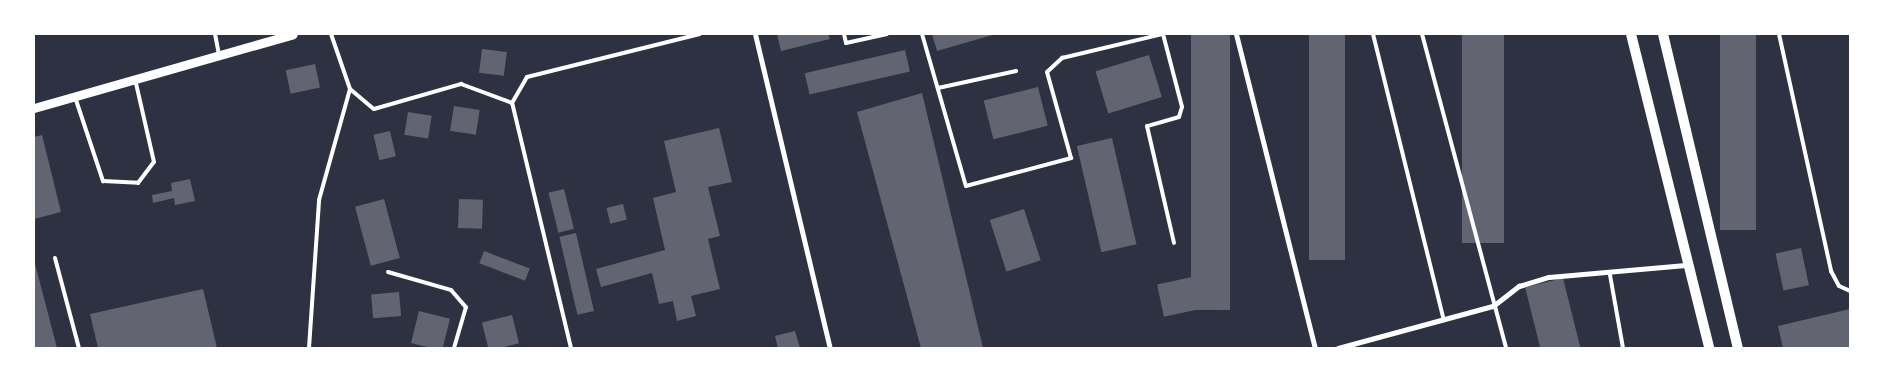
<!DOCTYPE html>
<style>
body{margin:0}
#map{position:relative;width:1884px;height:382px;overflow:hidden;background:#2d3142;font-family:"IBM Plex Sans",sans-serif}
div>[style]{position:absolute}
.building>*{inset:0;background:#626471;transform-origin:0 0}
.service>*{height:4px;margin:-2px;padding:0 2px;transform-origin:2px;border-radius:2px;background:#fff}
.minor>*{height:5px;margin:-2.5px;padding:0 2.5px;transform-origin:2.5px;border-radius:2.5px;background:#fff}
.tertiary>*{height:9px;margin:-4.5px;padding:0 4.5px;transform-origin:4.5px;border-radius:4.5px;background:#fff}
.secondary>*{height:10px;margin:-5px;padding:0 5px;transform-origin:5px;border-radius:5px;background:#fff}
span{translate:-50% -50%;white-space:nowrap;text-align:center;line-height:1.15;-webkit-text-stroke:4px #fff;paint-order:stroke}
.frame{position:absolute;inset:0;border:35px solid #fff;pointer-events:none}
</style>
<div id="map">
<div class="building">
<i style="clip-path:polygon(777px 34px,828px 34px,830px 39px,781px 51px)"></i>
<i style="clip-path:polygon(932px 34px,996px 34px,937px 51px)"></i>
<i style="left:1191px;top:34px;width:39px;height:276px"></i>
<i style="left:1309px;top:34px;width:36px;height:226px"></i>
<i style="left:1462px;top:34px;width:42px;height:209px"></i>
<i style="left:1720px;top:34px;width:36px;height:196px"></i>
<i style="left:482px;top:49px;width:25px;height:24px;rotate:7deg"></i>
<i style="left:905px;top:50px;width:22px;height:103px;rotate:77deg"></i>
<i style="left:1149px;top:55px;width:44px;height:56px;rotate:73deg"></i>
<i style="left:315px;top:64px;width:24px;height:30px;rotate:78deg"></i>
<i style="left:1038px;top:87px;width:40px;height:56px;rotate:76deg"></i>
<i style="clip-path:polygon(922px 93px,983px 348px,921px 348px,857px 112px)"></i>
<i style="left:454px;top:106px;width:26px;height:25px;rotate:9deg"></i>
<i style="left:408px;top:112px;width:24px;height:23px;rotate:9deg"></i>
<i style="clip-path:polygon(719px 128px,732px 182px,708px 187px,720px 236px,708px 239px,720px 289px,691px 296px,696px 316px,677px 321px,673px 301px,659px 304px,652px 273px,601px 287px,596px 269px,665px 250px,653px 198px,676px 192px,664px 141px)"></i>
<i style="left:390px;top:131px;width:26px;height:17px;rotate:77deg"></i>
<i style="clip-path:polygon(42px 135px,61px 212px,34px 219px,34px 137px)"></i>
<i style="left:1112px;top:138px;width:109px;height:36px;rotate:77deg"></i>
<i style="clip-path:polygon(190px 179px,195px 201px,175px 205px,174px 198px,153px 203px,152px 195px,172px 191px,171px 183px)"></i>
<i style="left:564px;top:189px;width:41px;height:16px;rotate:76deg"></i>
<i style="clip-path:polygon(1739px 195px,1743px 215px,1731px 215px,1727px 197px)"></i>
<i style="left:384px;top:199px;width:61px;height:30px;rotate:75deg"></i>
<i style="left:459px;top:199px;width:24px;height:29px;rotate:2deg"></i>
<i style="left:623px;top:204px;width:16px;height:17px;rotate:76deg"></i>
<i style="left:1024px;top:209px;width:54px;height:36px;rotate:72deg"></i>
<i style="left:576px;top:233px;width:80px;height:17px;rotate:77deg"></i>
<i style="left:1801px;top:248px;width:38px;height:26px;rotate:78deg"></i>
<i style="left:484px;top:251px;width:49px;height:13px;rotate:21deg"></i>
<i style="clip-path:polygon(34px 260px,57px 348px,34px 348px)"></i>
<i style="left:1206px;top:274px;width:33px;height:50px;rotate:78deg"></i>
<i style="left:1563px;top:278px;width:72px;height:39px;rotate:76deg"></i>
<i style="clip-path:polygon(203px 289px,217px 348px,98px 348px,90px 314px)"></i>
<i style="left:399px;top:292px;width:24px;height:28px;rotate:85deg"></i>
<i style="clip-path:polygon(1850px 309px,1850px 348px,1783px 348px,1778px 326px)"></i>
<i style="left:419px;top:311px;width:32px;height:33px;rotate:14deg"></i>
<i style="left:512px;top:315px;width:29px;height:31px;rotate:76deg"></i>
<i style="clip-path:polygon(795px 331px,800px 348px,778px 348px,775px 336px)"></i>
</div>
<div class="service">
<i style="left:215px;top:34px;width:20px;rotate:79deg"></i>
<i style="left:331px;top:34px;width:58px;rotate:70.9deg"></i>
<i style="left:350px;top:89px;width:31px;rotate:40deg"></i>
<i style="left:374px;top:109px;width:91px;rotate:-16deg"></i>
<i style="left:461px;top:84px;width:54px;rotate:20.4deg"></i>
<i style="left:844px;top:34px;width:9px;rotate:77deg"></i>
<i style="left:846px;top:43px;width:42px;rotate:-12.4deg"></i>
<i style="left:922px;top:34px;width:158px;rotate:73.9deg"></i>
<i style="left:966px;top:186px;width:109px;rotate:-14.9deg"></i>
<i style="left:1071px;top:158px;width:89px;rotate:-105.6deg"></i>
<i style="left:1047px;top:72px;width:21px;rotate:-43deg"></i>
<i style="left:1062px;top:58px;width:104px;rotate:-13.4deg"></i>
<i style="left:1163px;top:34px;width:75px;rotate:75.4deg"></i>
<i style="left:1182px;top:107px;width:10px;rotate:107deg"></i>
<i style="left:1179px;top:117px;width:33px;rotate:164deg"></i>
<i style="left:1147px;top:126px;width:120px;rotate:77deg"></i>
<i style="left:1373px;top:34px;width:295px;rotate:76.1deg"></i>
<i style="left:1422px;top:34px;width:325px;rotate:75deg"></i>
<i style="left:1779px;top:34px;width:243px;rotate:77.6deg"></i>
<i style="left:1831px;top:271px;width:17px;rotate:62deg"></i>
<i style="left:1839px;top:286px;width:12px;rotate:24deg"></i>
<i style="left:938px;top:88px;width:80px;rotate:-12.3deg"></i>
<i style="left:75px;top:97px;width:89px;rotate:71.6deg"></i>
<i style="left:103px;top:181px;width:35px;rotate:3deg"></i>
<i style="left:138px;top:183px;width:26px;rotate:-53deg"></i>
<i style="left:154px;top:162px;width:85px;rotate:-102.9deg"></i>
<i style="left:55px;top:258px;width:93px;rotate:75.1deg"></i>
<i style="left:388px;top:272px;width:66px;rotate:15.9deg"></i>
<i style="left:451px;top:290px;width:23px;rotate:49deg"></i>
<i style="left:466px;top:307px;width:43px;rotate:106.3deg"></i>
<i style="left:1610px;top:275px;width:74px;rotate:79.9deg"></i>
<i style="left:309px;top:348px;width:148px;rotate:-86.1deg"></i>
<i style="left:319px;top:200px;width:115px;rotate:-74.4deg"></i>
<i style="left:571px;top:348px;width:252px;rotate:-103.5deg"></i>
<i style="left:512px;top:103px;width:30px;rotate:-60deg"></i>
<i style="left:527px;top:77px;width:178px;rotate:-14deg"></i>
</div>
<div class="minor">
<i style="left:755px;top:34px;width:323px;rotate:76.6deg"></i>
<i style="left:1236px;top:34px;width:324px;rotate:75.9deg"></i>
<i style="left:1338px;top:348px;width:161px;rotate:-15.2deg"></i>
<i style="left:1493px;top:306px;width:33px;rotate:-38deg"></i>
<i style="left:1519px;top:286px;width:31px;rotate:-17deg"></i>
<i style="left:1549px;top:277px;width:137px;rotate:-5deg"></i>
</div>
<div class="tertiary">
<i style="left:34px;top:108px;width:269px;rotate:-15.9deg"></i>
</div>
<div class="secondary">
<i style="left:1631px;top:34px;width:324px;rotate:76deg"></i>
<i style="left:1663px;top:34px;width:323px;rotate:76.6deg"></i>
</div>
<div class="frame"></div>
</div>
